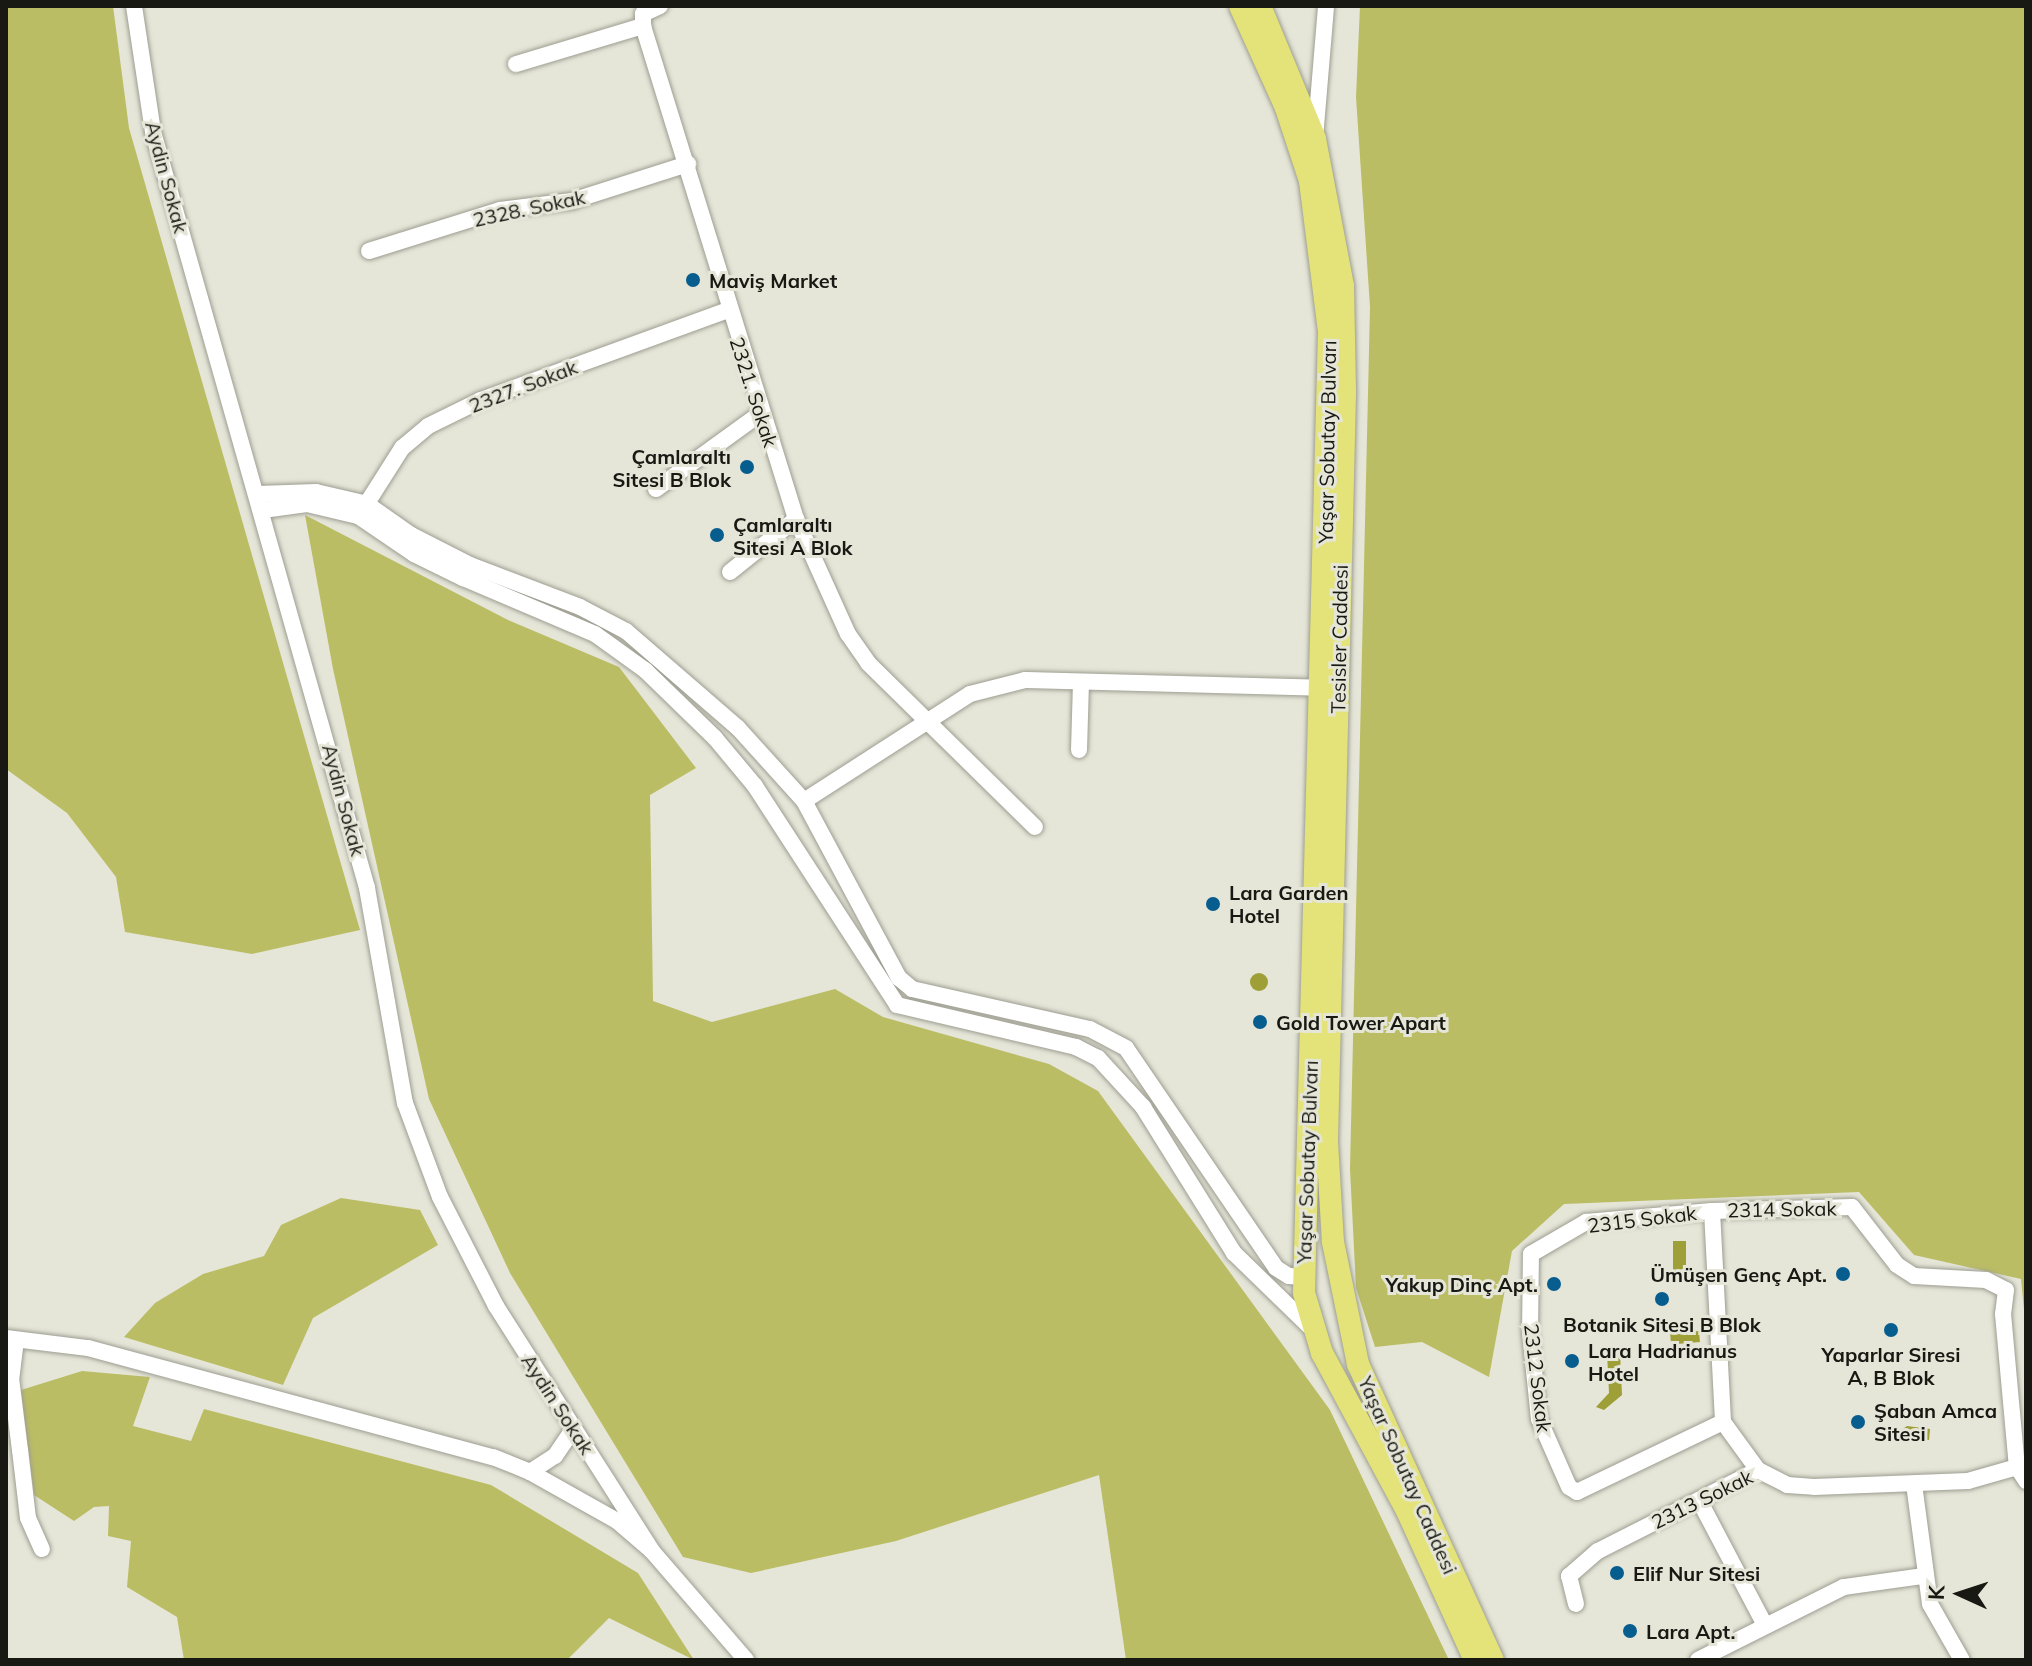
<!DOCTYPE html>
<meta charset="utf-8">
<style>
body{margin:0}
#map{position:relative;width:2032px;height:1666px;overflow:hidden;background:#e5e6d8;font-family:Mulish,sans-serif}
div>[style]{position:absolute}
.green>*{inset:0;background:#bbbd65}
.water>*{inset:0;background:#9e9f36;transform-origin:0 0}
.round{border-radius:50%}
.roads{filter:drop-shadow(0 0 2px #9d9d91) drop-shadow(0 0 2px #9d9d91)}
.minor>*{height:16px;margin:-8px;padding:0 8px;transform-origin:8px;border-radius:8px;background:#fff}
.major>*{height:22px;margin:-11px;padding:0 11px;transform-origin:11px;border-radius:11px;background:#e3e379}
.dots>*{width:22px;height:22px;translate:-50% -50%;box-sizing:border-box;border:4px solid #e5e6d8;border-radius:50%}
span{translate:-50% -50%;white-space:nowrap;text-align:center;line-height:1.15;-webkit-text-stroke:6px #e5e6d8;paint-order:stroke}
.street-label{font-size:20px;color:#191914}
.poi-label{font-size:20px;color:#191914;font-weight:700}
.left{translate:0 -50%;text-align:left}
.right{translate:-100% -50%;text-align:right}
.frame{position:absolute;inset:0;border:8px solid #191914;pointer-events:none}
.north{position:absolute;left:1920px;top:1554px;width:80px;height:80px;-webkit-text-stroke:6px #e5e6d8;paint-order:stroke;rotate:273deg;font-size:22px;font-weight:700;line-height:32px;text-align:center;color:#191914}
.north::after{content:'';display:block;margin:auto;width:28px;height:36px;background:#191914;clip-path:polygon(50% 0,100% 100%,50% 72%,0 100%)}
</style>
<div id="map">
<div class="green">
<i style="clip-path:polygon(6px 6px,113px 6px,129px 128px,360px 930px,252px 954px,125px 932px,116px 877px,67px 813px,6px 769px)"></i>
<i style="clip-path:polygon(1360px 6px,2026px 6px,2026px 1330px,2021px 1279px,1914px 1255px,1859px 1192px,1564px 1204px,1512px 1251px,1489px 1377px,1422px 1342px,1375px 1347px,1356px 1288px,1350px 1169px,1370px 307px,1356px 97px)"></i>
<i style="clip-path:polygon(305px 515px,508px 620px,619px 667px,696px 768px,650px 795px,653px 1001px,712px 1022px,835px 989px,883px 1017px,1049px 1064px,1098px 1091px,1330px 1410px,1449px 1660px,1126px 1660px,1099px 1475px,896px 1541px,751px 1573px,683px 1557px,510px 1273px,429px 1099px,333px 669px)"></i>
<i style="clip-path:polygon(341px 1198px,420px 1210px,438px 1245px,313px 1318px,283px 1385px,124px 1337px,155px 1303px,203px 1274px,264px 1256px,281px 1225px)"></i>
<i style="clip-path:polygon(82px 1371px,150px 1377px,133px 1426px,191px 1441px,204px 1409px,491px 1485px,638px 1573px,694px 1660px,609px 1618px,567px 1660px,184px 1660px,177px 1617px,127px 1587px,131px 1541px,108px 1536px,109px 1506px,94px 1507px,74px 1521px,34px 1495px,21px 1390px)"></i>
</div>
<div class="water">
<i class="round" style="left:1250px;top:973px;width:18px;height:18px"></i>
<i style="left:1673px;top:1241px;width:13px;height:29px"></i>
<i style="left:1699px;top:1331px;width:11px;height:29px;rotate:85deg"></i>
<i style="clip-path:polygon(1620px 1351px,1622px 1395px,1604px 1410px,1596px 1407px,1609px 1393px,1607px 1353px)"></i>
<i style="clip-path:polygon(1907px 1426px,1930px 1429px,1929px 1440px,1905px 1439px,1900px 1431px)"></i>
</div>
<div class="roads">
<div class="minor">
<i style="left:134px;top:6px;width:127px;rotate:81.4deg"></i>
<i style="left:153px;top:132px;width:786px;rotate:74.19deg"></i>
<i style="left:367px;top:888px;width:218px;rotate:80deg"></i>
<i style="left:405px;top:1103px;width:100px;rotate:69.6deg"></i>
<i style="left:440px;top:1197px;width:123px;rotate:62.8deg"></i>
<i style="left:496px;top:1306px;width:290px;rotate:57.5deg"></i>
<i style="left:660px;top:6px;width:19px;rotate:155deg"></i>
<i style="left:643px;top:14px;width:12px;rotate:90deg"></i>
<i style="left:643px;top:26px;width:516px;rotate:72.76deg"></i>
<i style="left:796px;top:519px;width:126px;rotate:65.7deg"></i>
<i style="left:848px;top:634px;width:35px;rotate:55deg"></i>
<i style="left:868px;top:663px;width:234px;rotate:44.5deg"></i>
<i style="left:516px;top:64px;width:133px;rotate:-16.7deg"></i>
<i style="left:1315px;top:138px;width:132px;rotate:-85.2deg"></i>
<i style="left:369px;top:251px;width:137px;rotate:-17.4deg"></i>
<i style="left:500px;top:210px;width:73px;rotate:-7.1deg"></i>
<i style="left:572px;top:201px;width:122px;rotate:-17.7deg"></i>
<i style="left:656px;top:489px;width:130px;rotate:-35.9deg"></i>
<i style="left:258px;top:494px;width:58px;rotate:-2deg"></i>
<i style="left:316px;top:492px;width:52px;rotate:13.2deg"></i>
<i style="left:367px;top:504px;width:54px;rotate:35.2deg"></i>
<i style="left:411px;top:535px;width:66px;rotate:27deg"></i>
<i style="left:470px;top:565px;width:118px;rotate:20.9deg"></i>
<i style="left:580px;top:607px;width:52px;rotate:27.6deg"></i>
<i style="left:626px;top:631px;width:148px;rotate:40.9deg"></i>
<i style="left:738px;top:728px;width:98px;rotate:47.9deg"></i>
<i style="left:804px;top:801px;width:201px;rotate:61.8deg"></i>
<i style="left:899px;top:978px;width:17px;rotate:40deg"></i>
<i style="left:912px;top:989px;width:182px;rotate:12.7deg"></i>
<i style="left:1090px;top:1029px;width:41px;rotate:27.8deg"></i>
<i style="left:1126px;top:1048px;width:266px;rotate:55.7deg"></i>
<i style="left:1276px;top:1268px;width:15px;rotate:32deg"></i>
<i style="left:1289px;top:1276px;width:14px;rotate:4deg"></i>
<i style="left:263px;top:510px;width:44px;rotate:-7.8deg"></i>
<i style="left:307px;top:504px;width:52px;rotate:13.2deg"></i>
<i style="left:358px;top:516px;width:68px;rotate:34.2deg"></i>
<i style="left:414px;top:554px;width:55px;rotate:26.1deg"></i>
<i style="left:463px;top:578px;width:143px;rotate:23deg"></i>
<i style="left:595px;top:634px;width:62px;rotate:35.8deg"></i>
<i style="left:645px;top:670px;width:98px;rotate:44.2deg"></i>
<i style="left:715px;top:738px;width:62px;rotate:50.2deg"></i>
<i style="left:755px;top:786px;width:261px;rotate:57deg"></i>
<i style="left:897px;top:1005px;width:184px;rotate:13.2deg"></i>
<i style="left:1076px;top:1047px;width:25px;rotate:27deg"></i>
<i style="left:1098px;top:1058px;width:67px;rotate:47.4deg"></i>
<i style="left:1143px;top:1107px;width:172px;rotate:58.1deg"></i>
<i style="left:1234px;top:1253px;width:106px;rotate:44.2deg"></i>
<i style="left:362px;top:511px;width:75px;rotate:-57.6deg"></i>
<i style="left:402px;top:448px;width:34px;rotate:-40deg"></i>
<i style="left:428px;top:426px;width:59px;rotate:-26.1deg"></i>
<i style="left:481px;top:400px;width:263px;rotate:-20deg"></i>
<i style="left:730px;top:572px;width:85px;rotate:-38.8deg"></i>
<i style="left:1079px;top:750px;width:68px;rotate:-88.3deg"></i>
<i style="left:804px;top:801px;width:197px;rotate:-32.8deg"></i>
<i style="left:970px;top:694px;width:57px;rotate:-14.3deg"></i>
<i style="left:1025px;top:680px;width:297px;rotate:1.5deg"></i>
<i style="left:1712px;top:1211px;width:211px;rotate:87deg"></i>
<i style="left:1723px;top:1422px;width:59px;rotate:53.9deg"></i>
<i style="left:1758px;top:1470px;width:33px;rotate:27deg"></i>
<i style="left:1787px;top:1485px;width:27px;rotate:4deg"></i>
<i style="left:1814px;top:1487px;width:154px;rotate:-2.2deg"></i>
<i style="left:1968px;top:1481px;width:51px;rotate:-15.9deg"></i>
<i style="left:6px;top:1338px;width:83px;rotate:7deg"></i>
<i style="left:88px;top:1348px;width:419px;rotate:15.1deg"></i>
<i style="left:493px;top:1457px;width:40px;rotate:22deg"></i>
<i style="left:530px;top:1472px;width:100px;rotate:29.4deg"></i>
<i style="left:617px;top:1521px;width:46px;rotate:40.6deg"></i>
<i style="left:652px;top:1551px;width:144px;rotate:49.2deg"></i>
<i style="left:16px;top:1340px;width:38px;rotate:97deg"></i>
<i style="left:11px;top:1378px;width:73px;rotate:82.9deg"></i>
<i style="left:20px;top:1450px;width:68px;rotate:83.3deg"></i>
<i style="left:28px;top:1518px;width:34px;rotate:66deg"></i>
<i style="left:1723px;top:1422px;width:162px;rotate:154.4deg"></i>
<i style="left:1577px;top:1492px;width:9px;rotate:-148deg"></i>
<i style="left:1569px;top:1487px;width:74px;rotate:-113.8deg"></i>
<i style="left:1539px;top:1419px;width:87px;rotate:-95.9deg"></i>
<i style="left:1530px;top:1332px;width:78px;rotate:-89.3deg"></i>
<i style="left:1531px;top:1254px;width:64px;rotate:-30.2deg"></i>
<i style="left:1586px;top:1222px;width:126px;rotate:-5deg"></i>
<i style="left:1712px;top:1211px;width:140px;rotate:-1.6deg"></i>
<i style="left:1852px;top:1207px;width:73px;rotate:52.2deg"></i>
<i style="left:1897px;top:1265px;width:20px;rotate:33deg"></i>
<i style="left:1914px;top:1276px;width:72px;rotate:3.2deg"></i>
<i style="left:1986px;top:1280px;width:22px;rotate:27deg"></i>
<i style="left:2006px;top:1290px;width:24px;rotate:97deg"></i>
<i style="left:2003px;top:1314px;width:154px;rotate:84.8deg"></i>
<i style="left:2017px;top:1467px;width:17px;rotate:57deg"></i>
<i style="left:530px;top:1472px;width:30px;rotate:-33deg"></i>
<i style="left:555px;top:1456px;width:32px;rotate:-56deg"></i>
<i style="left:1914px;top:1484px;width:121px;rotate:82.4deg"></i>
<i style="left:1930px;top:1604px;width:64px;rotate:60.3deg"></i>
<i style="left:1699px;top:1500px;width:141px;rotate:62.2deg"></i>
<i style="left:1576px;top:1604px;width:29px;rotate:-104deg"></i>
<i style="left:1569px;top:1576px;width:38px;rotate:-41deg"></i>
<i style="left:1598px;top:1551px;width:179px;rotate:-26.9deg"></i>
<i style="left:1698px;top:1660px;width:163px;rotate:-26.6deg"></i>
<i style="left:1844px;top:1587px;width:80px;rotate:-7.9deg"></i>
</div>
<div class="major">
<i style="left:1240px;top:6px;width:112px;rotate:65.7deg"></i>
<i style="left:1286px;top:108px;width:77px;rotate:71.8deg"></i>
<i style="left:1310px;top:181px;width:151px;rotate:82.8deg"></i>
<i style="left:1329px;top:331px;width:962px;rotate:91.49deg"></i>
<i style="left:1304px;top:1293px;width:63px;rotate:73.3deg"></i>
<i style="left:1322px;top:1353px;width:179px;rotate:61.7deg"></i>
<i style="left:1407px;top:1511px;width:164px;rotate:65.5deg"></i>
<i style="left:1260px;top:6px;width:144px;rotate:67.5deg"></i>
<i style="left:1315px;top:139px;width:150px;rotate:79.2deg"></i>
<i style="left:1343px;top:286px;width:108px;rotate:88.9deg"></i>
<i style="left:1345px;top:394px;width:748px;rotate:91.38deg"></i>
<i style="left:1327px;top:1142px;width:100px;rotate:86.6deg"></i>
<i style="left:1333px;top:1242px;width:125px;rotate:78.4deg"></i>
<i style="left:1358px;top:1364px;width:325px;rotate:65.5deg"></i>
</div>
</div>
<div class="dots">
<i style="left:693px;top:280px;background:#085d8f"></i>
<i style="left:747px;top:467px;background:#085d8f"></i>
<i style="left:717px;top:535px;background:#085d8f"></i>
<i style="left:1213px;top:904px;background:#085d8f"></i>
<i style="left:1260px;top:1022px;background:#085d8f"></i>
<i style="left:1843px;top:1274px;background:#085d8f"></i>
<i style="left:1554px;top:1284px;background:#085d8f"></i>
<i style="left:1662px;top:1299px;background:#085d8f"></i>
<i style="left:1891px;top:1330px;background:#085d8f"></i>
<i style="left:1572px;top:1361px;background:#085d8f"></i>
<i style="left:1858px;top:1422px;background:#085d8f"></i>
<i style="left:1617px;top:1573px;background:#085d8f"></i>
<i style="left:1630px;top:1631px;background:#085d8f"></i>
</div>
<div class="street-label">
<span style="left:167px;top:177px;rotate:75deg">Aydin Sokak</span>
<span style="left:529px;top:208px;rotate:-12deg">2328. Sokak</span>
<span style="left:523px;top:386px;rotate:-21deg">2327. Sokak</span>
<span style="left:754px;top:392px;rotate:72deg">2321. Sokak</span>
<span style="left:1327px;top:442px;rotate:-89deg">Yaşar Sobutay Bulvarı</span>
<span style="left:1339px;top:639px;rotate:-89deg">Tesisler Caddesi</span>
<span style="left:344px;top:800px;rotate:75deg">Aydin Sokak</span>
<span style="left:1307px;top:1162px;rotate:-88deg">Yaşar Sobutay Bulvarı</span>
<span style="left:1782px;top:1209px;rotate:-1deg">2314 Sokak</span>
<span style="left:1642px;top:1219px;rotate:-7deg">2315 Sokak</span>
<span style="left:1538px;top:1378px;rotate:83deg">2312 Sokak</span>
<span style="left:558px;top:1404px;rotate:57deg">Aydin Sokak</span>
<span style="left:1408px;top:1475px;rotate:66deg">Yaşar Sobutay Caddesi</span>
<span style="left:1702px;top:1499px;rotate:-26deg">2313 Sokak</span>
</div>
<div class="poi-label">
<span class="left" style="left:709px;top:280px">Maviş Market</span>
<span class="right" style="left:731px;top:468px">Çamlaraltı<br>Sitesi B Blok</span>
<span class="left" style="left:733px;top:536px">Çamlaraltı<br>Sitesi A Blok</span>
<span class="left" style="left:1229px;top:904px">Lara Garden<br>Hotel</span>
<span class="left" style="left:1276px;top:1022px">Gold Tower Apart</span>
<span class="right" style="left:1827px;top:1274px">Ümüşen Genç Apt.</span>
<span class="right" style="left:1538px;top:1284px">Yakup Dinç Apt.</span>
<span style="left:1662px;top:1324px">Botanik Sitesi B Blok</span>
<span class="left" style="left:1588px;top:1362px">Lara Hadrianus<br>Hotel</span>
<span style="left:1891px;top:1366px">Yaparlar Siresi<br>A, B Blok</span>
<span class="left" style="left:1874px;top:1422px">Şaban Amca<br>Sitesi</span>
<span class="left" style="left:1633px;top:1573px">Elif Nur Sitesi</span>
<span class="left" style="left:1646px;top:1631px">Lara Apt.</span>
</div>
<div class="frame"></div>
<div class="north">K</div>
</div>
